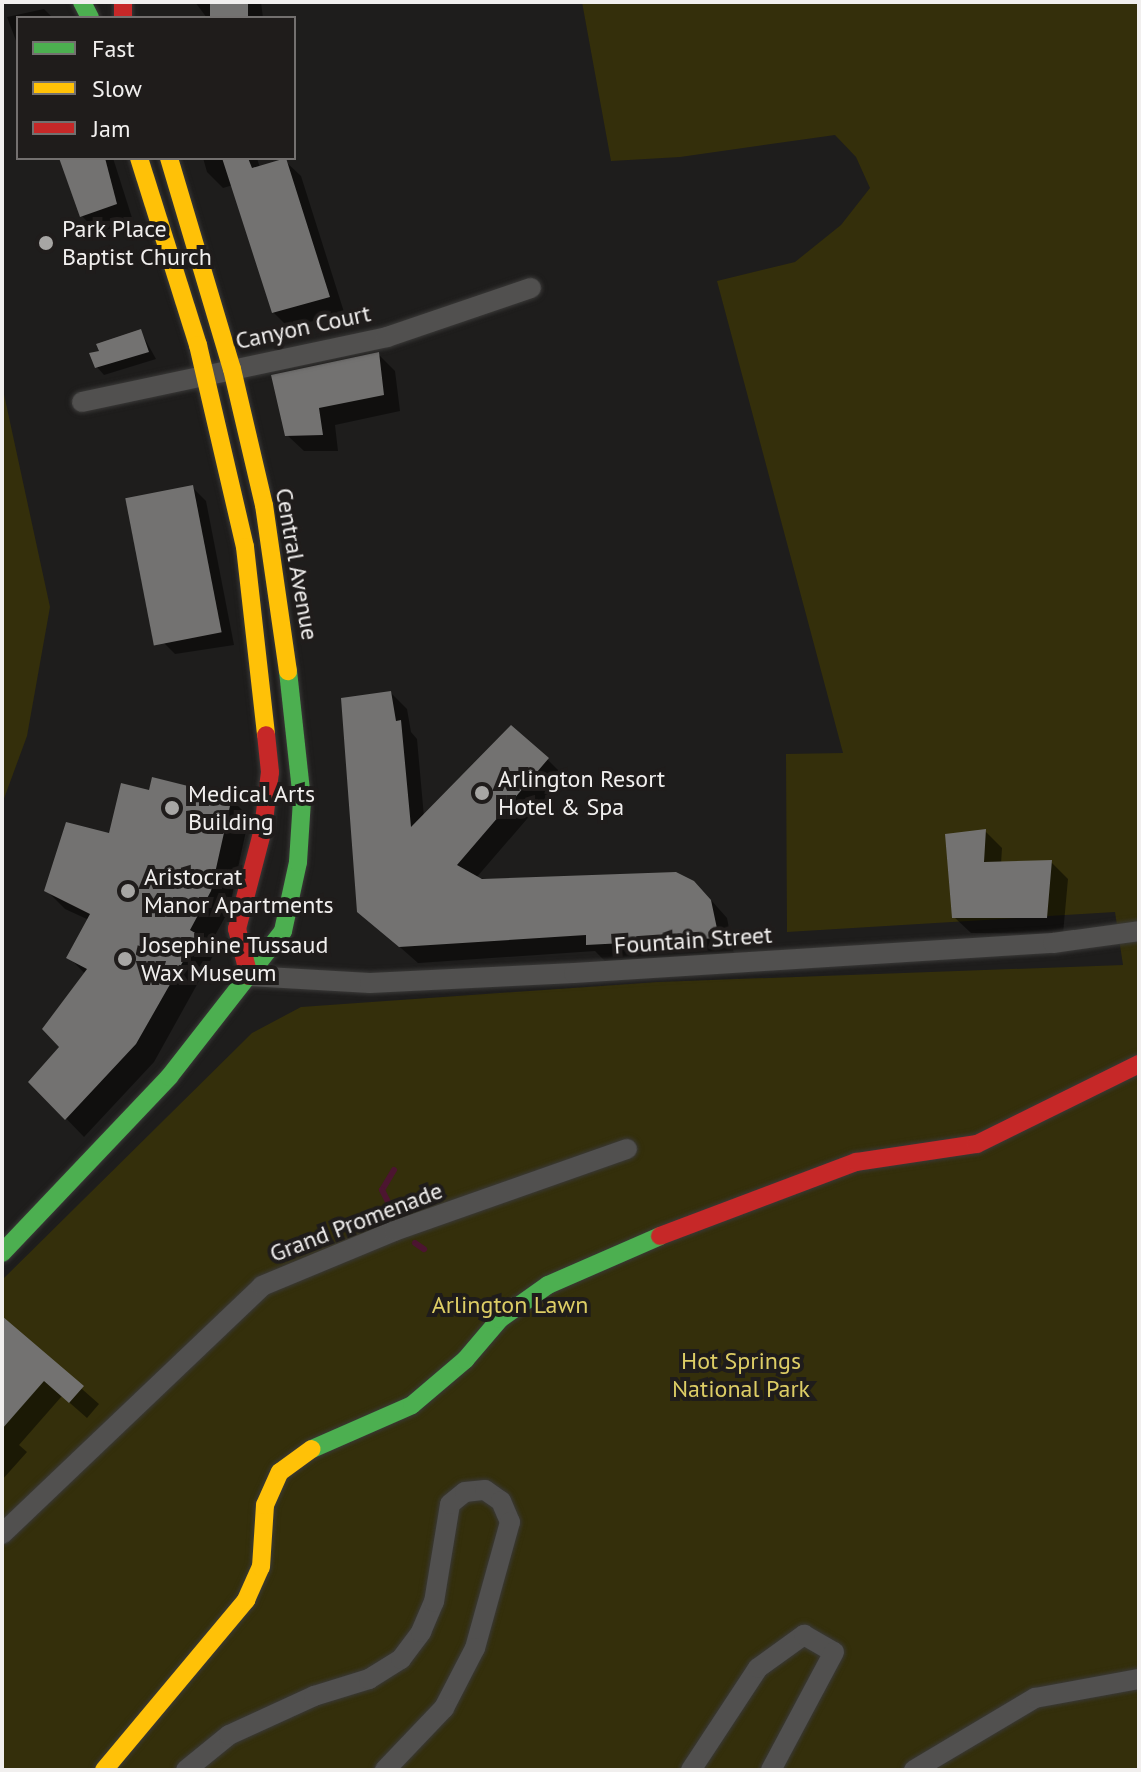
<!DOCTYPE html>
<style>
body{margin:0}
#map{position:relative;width:1141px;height:1772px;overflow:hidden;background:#1e1d1c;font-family:"PT Sans",sans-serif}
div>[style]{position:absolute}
.green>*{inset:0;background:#342f0b}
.shadow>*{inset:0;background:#0007}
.stream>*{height:6px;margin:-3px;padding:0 3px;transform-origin:3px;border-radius:3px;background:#4c1530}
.building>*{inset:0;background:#737271;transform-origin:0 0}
.roads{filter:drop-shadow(0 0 2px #3a3938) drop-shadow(0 0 2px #3a3938)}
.street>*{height:20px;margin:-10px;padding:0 10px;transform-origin:10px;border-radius:10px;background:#51504f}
.fast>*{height:18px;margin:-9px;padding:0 9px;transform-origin:9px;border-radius:9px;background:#4caf50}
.slow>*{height:18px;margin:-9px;padding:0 9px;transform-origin:9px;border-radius:9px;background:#ffc107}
.jam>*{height:18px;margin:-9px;padding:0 9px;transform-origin:9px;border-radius:9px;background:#c62828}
.dots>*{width:22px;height:22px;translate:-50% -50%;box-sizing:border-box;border:4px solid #1f1c1b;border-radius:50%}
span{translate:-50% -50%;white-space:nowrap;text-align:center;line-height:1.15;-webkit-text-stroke:8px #1f1c1b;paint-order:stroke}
.poi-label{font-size:24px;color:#f1efee}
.left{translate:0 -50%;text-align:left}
.street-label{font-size:24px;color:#f1efee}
.park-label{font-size:24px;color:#ddcd65}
.frame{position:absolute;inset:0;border:4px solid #f1efee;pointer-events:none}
.legend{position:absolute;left:16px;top:16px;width:280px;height:144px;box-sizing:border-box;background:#1f1c1b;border:2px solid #73706f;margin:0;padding:10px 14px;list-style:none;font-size:24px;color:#f1efee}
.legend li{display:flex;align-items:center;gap:16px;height:40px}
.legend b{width:40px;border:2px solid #73706f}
</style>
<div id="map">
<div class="green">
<i style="clip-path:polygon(582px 2px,1139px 2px,1139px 1770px,2px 1770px,2px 1280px,252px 1033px,301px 1007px,658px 982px,1123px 965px,1115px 912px,787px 932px,786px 754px,843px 753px,717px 281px,795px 262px,841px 225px,870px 188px,856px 157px,835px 135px,680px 157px,611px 161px)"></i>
<i style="clip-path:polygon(2px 385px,50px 607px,27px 736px,2px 804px)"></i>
</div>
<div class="shadow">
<i style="clip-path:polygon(195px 2px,261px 2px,263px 18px,207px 18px)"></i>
<i style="clip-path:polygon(44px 9px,53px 18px,18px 18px,18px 46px,7px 17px)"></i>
<i style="clip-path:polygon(60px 158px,113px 158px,133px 221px,98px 233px,82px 216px)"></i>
<i style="clip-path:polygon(203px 158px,257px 158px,260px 168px,285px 161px,301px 176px,344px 312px,289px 328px,273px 312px,233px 185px,223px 188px,207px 172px)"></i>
<i style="clip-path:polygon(141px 332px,156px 359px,104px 375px,97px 367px,101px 352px)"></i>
<i style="clip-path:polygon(378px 354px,395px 371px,400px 411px,335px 425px,338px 451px,304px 451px,287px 435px)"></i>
<i style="clip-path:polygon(192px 487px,206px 501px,234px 645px,175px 654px,161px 640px)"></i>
<i style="clip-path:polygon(391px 693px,407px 709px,411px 732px,417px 739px,424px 817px,547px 759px,564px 776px,476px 878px,711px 900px,727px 918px,734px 954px,605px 961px,595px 951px,418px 963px,359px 911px)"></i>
<i style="clip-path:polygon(150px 793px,231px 799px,249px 817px,229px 910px,208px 948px,214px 954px,154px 1062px,84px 1137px,31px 1082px,62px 1047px,86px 975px,69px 957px,89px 920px,65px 909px,46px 890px,110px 836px)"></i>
<i style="clip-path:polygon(985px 831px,1002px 848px,1001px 864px,1051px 862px,1068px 879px,1063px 934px,971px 933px,954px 917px)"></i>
<i style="clip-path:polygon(8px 1324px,99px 1404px,87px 1418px,62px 1396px,19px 1445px,27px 1452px,2px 1480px,2px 1331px)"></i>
</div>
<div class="stream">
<i style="left:394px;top:1170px;width:23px;rotate:121deg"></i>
<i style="left:382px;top:1190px;width:27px;rotate:63deg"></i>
<i style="left:415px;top:1243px;width:11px;rotate:34deg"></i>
</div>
<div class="building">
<i style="left:210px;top:2px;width:38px;height:16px"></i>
<i style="clip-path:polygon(59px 158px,105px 158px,117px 204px,80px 217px)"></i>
<i style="clip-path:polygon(222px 158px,248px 158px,252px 168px,286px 158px,330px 297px,272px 313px)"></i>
<i style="clip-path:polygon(141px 329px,149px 352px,95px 368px,89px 353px,99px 351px,96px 344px)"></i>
<i style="clip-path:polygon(379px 352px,384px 395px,319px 408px,323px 435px,285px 436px,271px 375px)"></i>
<i style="left:193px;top:485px;width:150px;height:69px;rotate:79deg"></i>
<i style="clip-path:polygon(391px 691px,396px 721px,401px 720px,411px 827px,511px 725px,549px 758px,457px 865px,482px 879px,676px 872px,694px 881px,711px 900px,719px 938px,586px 945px,586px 935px,399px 947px,357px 912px,341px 698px)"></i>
<i style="clip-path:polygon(152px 777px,232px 797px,211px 891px,190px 930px,197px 934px,185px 958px,136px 1044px,65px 1120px,28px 1082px,59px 1047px,42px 1029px,87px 969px,66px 958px,90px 914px,44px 891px,66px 822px,109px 833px,121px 783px,149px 790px)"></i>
<i style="clip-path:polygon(986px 829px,984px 862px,1052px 860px,1047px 918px,952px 918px,945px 834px)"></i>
<i style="clip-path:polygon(2px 1316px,84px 1386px,69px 1403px,44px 1381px,2px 1429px)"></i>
</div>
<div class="roads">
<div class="street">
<i style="left:82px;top:402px;width:312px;rotate:-12deg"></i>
<i style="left:387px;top:337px;width:152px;rotate:-18.8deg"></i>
<i style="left:249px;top:976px;width:121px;rotate:3.3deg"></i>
<i style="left:370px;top:983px;width:204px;rotate:-2.8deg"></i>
<i style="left:574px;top:973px;width:480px;rotate:-3.6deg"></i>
<i style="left:1053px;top:943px;width:87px;rotate:-7.9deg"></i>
<i style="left:2px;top:1534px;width:359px;rotate:-43.6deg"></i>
<i style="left:262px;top:1286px;width:143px;rotate:-22.6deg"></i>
<i style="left:394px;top:1231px;width:247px;rotate:-19.4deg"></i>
<i style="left:186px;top:1770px;width:55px;rotate:-39.1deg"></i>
<i style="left:229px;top:1735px;width:94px;rotate:-24.6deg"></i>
<i style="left:314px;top:1696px;width:58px;rotate:-17.2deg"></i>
<i style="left:369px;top:1679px;width:38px;rotate:-32deg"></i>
<i style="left:401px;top:1659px;width:34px;rotate:-53deg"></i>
<i style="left:421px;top:1632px;width:33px;rotate:-67deg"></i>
<i style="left:434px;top:1602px;width:99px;rotate:-80.7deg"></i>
<i style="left:450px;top:1504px;width:19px;rotate:-39deg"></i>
<i style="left:465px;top:1492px;width:20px;rotate:-6deg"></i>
<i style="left:485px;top:1490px;width:19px;rotate:35deg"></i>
<i style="left:501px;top:1501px;width:23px;rotate:67deg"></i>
<i style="left:510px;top:1522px;width:131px;rotate:105.5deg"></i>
<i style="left:475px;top:1648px;width:68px;rotate:117.3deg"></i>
<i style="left:444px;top:1708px;width:86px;rotate:133.6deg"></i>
<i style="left:691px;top:1770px;width:122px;rotate:-56.7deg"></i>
<i style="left:758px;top:1668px;width:57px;rotate:-35.7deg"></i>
<i style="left:804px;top:1635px;width:34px;rotate:30deg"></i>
<i style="left:834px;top:1652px;width:134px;rotate:118.1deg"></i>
<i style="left:914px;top:1770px;width:141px;rotate:-30.8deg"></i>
<i style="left:1035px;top:1698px;width:106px;rotate:-10.4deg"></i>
</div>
<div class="fast">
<i style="left:82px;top:2px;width:18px;rotate:63deg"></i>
<i style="left:2px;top:1253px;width:243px;rotate:-46.5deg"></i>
<i style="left:169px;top:1077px;width:185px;rotate:-52deg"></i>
<i style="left:283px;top:931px;width:71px;rotate:-77.7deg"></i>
<i style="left:298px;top:862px;width:62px;rotate:-86.3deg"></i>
<i style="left:302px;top:800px;width:130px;rotate:-96.2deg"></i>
<i style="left:312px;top:1449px;width:109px;rotate:-23.7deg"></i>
<i style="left:412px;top:1405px;width:70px;rotate:-40.3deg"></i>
<i style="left:465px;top:1360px;width:54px;rotate:-49.5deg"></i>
<i style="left:500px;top:1319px;width:59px;rotate:-35.3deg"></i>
<i style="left:548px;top:1285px;width:122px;rotate:-23.6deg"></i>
</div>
<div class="slow">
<i style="left:139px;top:158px;width:196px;rotate:72.5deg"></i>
<i style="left:198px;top:345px;width:207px;rotate:76.9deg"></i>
<i style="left:245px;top:547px;width:189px;rotate:83.6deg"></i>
<i style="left:169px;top:158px;width:220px;rotate:73.4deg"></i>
<i style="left:232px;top:369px;width:140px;rotate:76.8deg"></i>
<i style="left:264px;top:505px;width:168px;rotate:81.8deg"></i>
<i style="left:104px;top:1770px;width:222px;rotate:-50.1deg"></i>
<i style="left:246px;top:1600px;width:36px;rotate:-66deg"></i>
<i style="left:261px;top:1567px;width:62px;rotate:-86.3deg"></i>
<i style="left:265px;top:1505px;width:36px;rotate:-66deg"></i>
<i style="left:280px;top:1472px;width:39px;rotate:-36deg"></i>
</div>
<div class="jam">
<i style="left:123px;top:2px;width:16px;rotate:90deg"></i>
<i style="left:249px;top:976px;width:49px;rotate:-104.3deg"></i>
<i style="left:237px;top:929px;width:103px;rotate:-75.4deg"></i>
<i style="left:263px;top:829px;width:57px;rotate:-83deg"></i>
<i style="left:270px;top:772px;width:37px;rotate:-96deg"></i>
<i style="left:660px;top:1236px;width:210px;rotate:-20.7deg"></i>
<i style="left:856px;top:1162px;width:122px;rotate:-8.5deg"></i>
<i style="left:977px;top:1144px;width:181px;rotate:-26.3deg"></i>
</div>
</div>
<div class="dots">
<i style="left:46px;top:243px;background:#a7a6a4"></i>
<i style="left:482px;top:793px;background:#a7a6a4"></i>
<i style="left:172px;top:808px;background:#a7a6a4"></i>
<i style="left:128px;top:891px;background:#a7a6a4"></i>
<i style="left:125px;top:959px;background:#a7a6a4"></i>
</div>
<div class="poi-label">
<span class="left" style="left:62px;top:243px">Park Place<br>Baptist Church</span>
<span class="left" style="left:498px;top:793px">Arlington Resort<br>Hotel &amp; Spa</span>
<span class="left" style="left:188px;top:808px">Medical Arts<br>Building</span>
<span class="left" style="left:144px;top:891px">Aristocrat<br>Manor Apartments</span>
<span class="left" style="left:141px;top:959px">Josephine Tussaud<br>Wax Museum</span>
</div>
<div class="street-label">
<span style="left:303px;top:327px;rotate:-12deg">Canyon Court</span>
<span style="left:297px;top:564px;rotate:80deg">Central Avenue</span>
<span style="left:693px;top:940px;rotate:-4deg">Fountain Street</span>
<span style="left:356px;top:1222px;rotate:-21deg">Grand Promenade</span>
</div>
<div class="park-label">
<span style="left:510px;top:1305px">Arlington Lawn</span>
<span style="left:741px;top:1375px">Hot Springs<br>National Park</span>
</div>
<div class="frame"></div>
<ul class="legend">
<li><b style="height:10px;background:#4caf50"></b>Fast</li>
<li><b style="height:10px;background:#ffc107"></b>Slow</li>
<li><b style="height:10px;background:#c62828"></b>Jam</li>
</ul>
</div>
